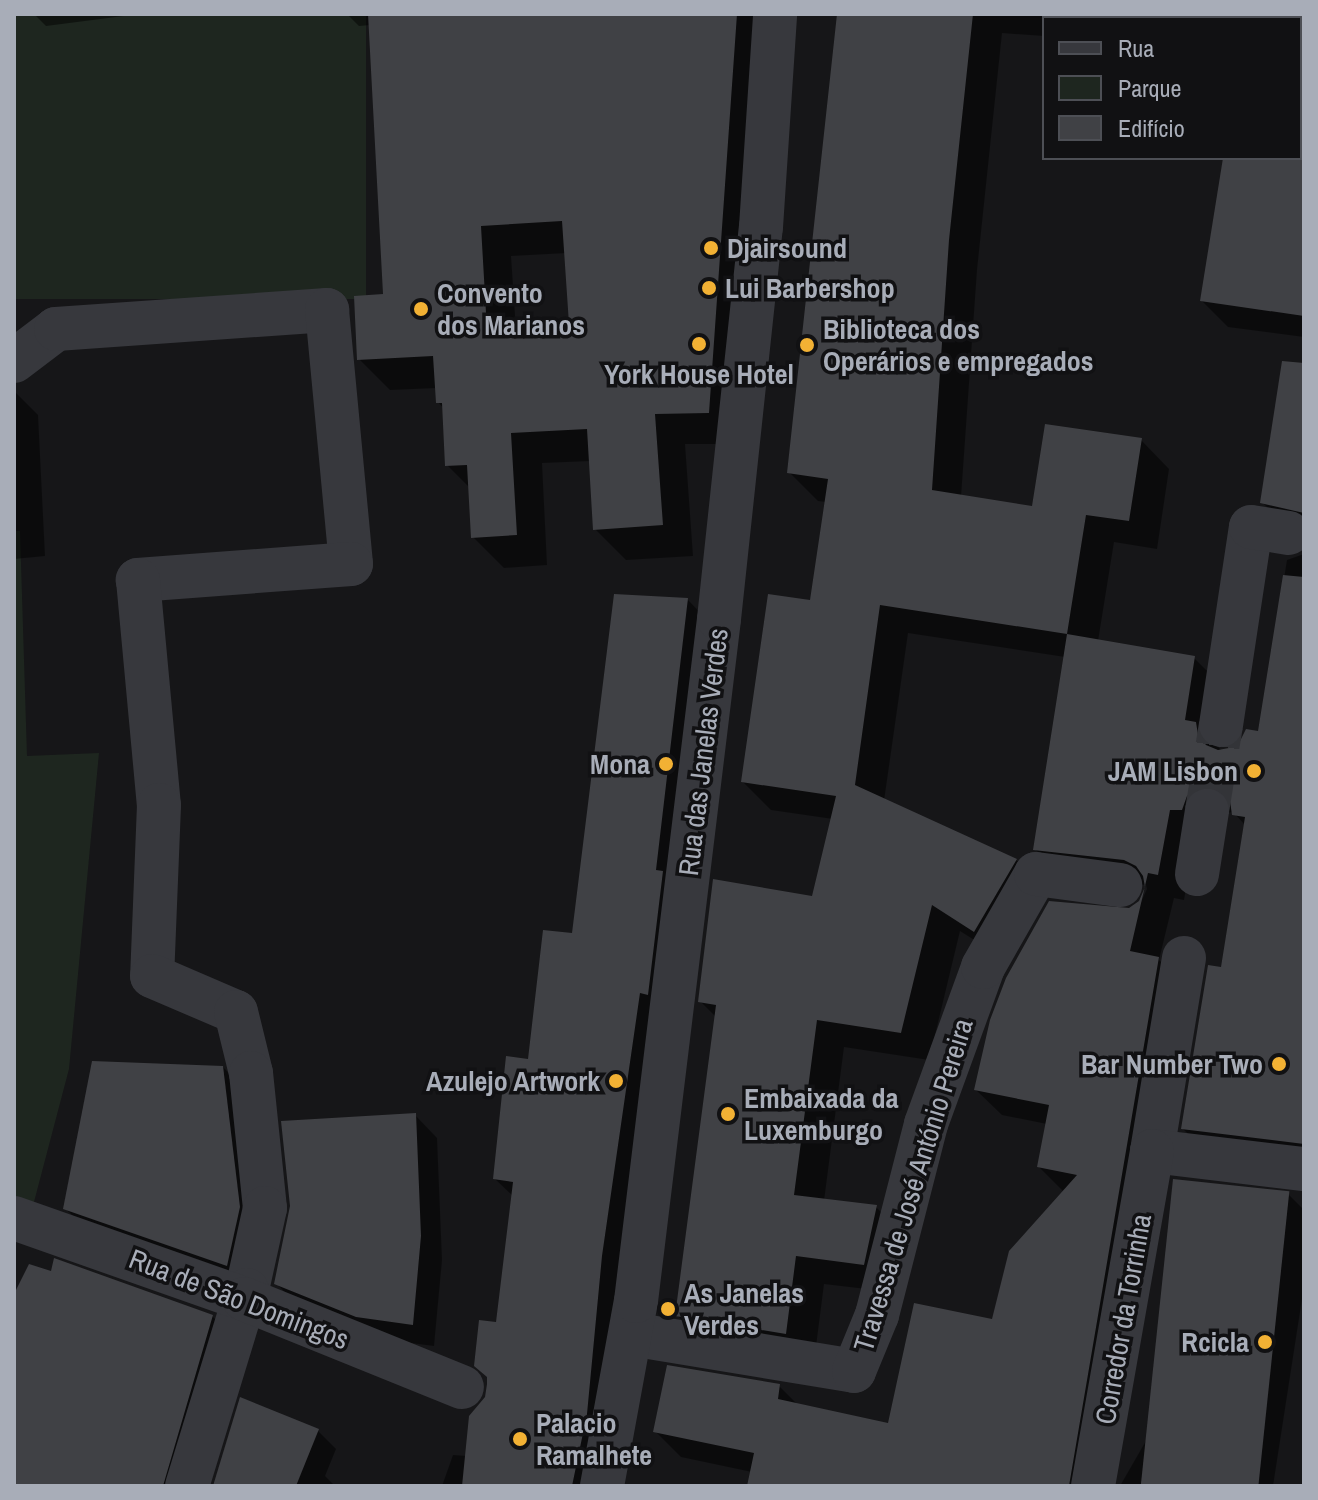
<!DOCTYPE html>
<meta charset="utf-8">
<style>
body{margin:0}
#map{position:relative;width:1318px;height:1500px;overflow:hidden;background:#161618;font-family:"Archivo Narrow",sans-serif}
div>[style]{position:absolute}
.green>*{inset:0;background:#1e261f;transform-origin:0 0}
.shadow>*{inset:0;background:#0007}
.building>*{inset:0;background:#404145;transform-origin:0 0}
.minor-tunnel>*{height:44px;margin-top:-22px;transform-origin:0;background:repeating-linear-gradient(90deg,#333438 0 44px,transparent 0 66px)}
.minor>*{height:44px;margin:-22px;padding:0 22px;transform-origin:22px;border-radius:22px;background:#37383d}
.dots>*{width:22px;height:22px;translate:-50% -50%;box-sizing:border-box;border:4px solid #111113;border-radius:50%}
span{translate:-50% -50%;white-space:nowrap;text-align:center;line-height:1.15;-webkit-text-stroke:7px #111113;paint-order:stroke}
.poi-label{font-size:28px;color:#a8adb8;font-weight:700}
.left{translate:0 -50%;text-align:left}
.right{translate:-100% -50%;text-align:right}
.street-label{font-size:28px;color:#a8adb8}
.frame{position:absolute;inset:0;border:16px solid #a8adb8;pointer-events:none}
.legend{position:absolute;left:1042px;top:16px;width:260px;height:144px;box-sizing:border-box;background:#111113;border:2px solid #4d4f55;margin:0;padding:10px 14px;list-style:none;font-size:24px;color:#a8adb8}
.legend li{display:flex;align-items:center;gap:16px;height:40px}
.legend b{width:40px;border:2px solid #4d4f55}
</style>
<div id="map">
<div class="green">
<i style="left:14px;top:14px;width:352px;height:285px"></i>
<i style="clip-path:polygon(14px 531px,20px 531px,27px 756px,99px 753px,69px 1069px,34px 1202px,14px 1198px)"></i>
</div>
<div class="shadow">
<i style="clip-path:polygon(34px 14px,139px 14px,46px 26px)"></i>
<i style="clip-path:polygon(evenodd,347px 14px,772px 14px,740px 444px,685px 444px,693px 556px,626px 560px,595px 529px,591px 461px,542px 463px,547px 565px,504px 568px,473px 537px,470px 488px,447px 465px,444px 409px,438px 402px,437px 388px,390px 390px,359px 359px,385px 296px,370px 25px,359px 26px,347px 14px,567px 253px,572px 326px,516px 330px,511px 256px,567px 253px)"></i>
<i style="clip-path:polygon(841px 14px,1153px 14px,1153px 18px,1044px 18px,1044px 36px,1002px 33px,977px 270px,961px 497px,1033px 508px,1141px 440px,1169px 469px,1157px 549px,1114px 542px,1098px 641px,1194px 658px,1220px 684px,1211px 739px,1221px 750px,1232px 750px,1259px 733px,1287px 560px,1304px 554px,1304px 1167px,1209px 1154px,1183px 1129px,1223px 970px,1246px 826px,1233px 812px,1225px 813px,1195px 835px,1184px 900px,1174px 898px,1159px 960px,1184px 984px,1097px 1486px,749px 1486px,752px 1472px,681px 1457px,655px 1431px,779px 1386px,799px 1406px,890px 1425px,994px 1322px,1064px 1192px,1039px 1167px,1047px 1124px,1002px 1115px,976px 1090px,1130px 910px,1141px 902px,1147px 889px,1146px 885px,1061px 875px,1035px 849px,1065px 657px,908px 633px,884px 801px,1016px 860px,1044px 888px,1003px 958px,960px 931px,929px 1060px,844px 1047px,824px 1201px,876px 1207px,904px 1236px,892px 1292px,824px 1284px,814px 1362px,706px 1344px,677px 1315px,717px 1018px,700px 1001px,814px 898px,833px 819px,771px 810px,743px 782px,812px 602px,826px 502px,818px 501px,789px 472px)"></i>
<i style="clip-path:polygon(1247px 14px,1304px 14px,1304px 337px,1228px 327px,1202px 301px,1225px 158px,1300px 158px,1300px 18px,1247px 18px)"></i>
<i style="clip-path:polygon(1304px 373px,1304px 532px,1288px 528px,1262px 502px)"></i>
<i style="clip-path:polygon(14px 391px,38px 415px,45px 556px,14px 559px)"></i>
<i style="clip-path:polygon(688px 600px,713px 626px,603px 1486px,442px 1486px,453px 1455px,467px 1456px,487px 1396px,513px 1196px,495px 1179px,530px 1061px)"></i>
<i style="clip-path:polygon(223px 1067px,243px 1088px,246px 1285px,85px 1228px,65px 1208px)"></i>
<i style="clip-path:polygon(415px 1115px,437px 1138px,442px 1260px,434px 1346px,388px 1340px,298px 1306px,276px 1283px)"></i>
<i style="clip-path:polygon(1288px 1194px,1304px 1210px,1304px 1286px,1273px 1486px,1120px 1486px)"></i>
<i style="clip-path:polygon(14px 1289px,212px 1316px,232px 1336px,186px 1486px,27px 1486px,14px 1447px)"></i>
<i style="clip-path:polygon(318px 1431px,336px 1449px,325px 1476px,335px 1486px,215px 1486px)"></i>
</div>
<div class="building">
<i style="clip-path:polygon(evenodd,368px 14px,737px 14px,709px 413px,655px 414px,663px 525px,593px 530px,587px 429px,511px 433px,517px 535px,471px 538px,467px 465px,445px 466px,442px 403px,436px 403px,433px 356px,357px 360px,354px 296px,383px 294px,368px 14px,562px 221px,569px 324px,487px 330px,481px 226px,562px 221px)"></i>
<i style="clip-path:polygon(837px 14px,973px 14px,949px 240px,932px 490px,1032px 506px,1045px 424px,1142px 438px,1129px 521px,1086px 515px,1067px 634px,880px 605px,855px 785px,1017px 859px,974px 932px,932px 905px,901px 1033px,817px 1020px,794px 1195px,877px 1205px,864px 1265px,796px 1256px,786px 1334px,675px 1316px,716px 1005px,698px 1002px,713px 879px,812px 896px,836px 796px,741px 782px,768px 594px,810px 600px,828px 479px,787px 473px)"></i>
<i style="clip-path:polygon(1223px 158px,1304px 158px,1304px 316px,1200px 301px)"></i>
<i style="clip-path:polygon(1282px 361px,1304px 363px,1304px 513px,1260px 503px)"></i>
<i style="clip-path:polygon(1283px 575px,1304px 577px,1304px 1144px,1181px 1129px,1208px 965px,1221px 967px,1245px 817px,1232px 815px,1230px 801px,1222px 791px,1210px 786px,1199px 787px,1187px 796px,1182px 810px,1170px 810px,1158px 875px,1148px 873px,1130px 951px,1159px 957px,1069px 1486px,747px 1486px,754px 1453px,653px 1432px,667px 1365px,780px 1384px,778px 1399px,888px 1423px,914px 1303px,992px 1319px,1009px 1251px,1077px 1175px,1037px 1167px,1049px 1105px,974px 1090px,990px 1020px,1006px 978px,1049px 901px,1129px 908px,1139px 901px,1145px 887px,1143px 876px,1136px 866px,1124px 860px,1033px 850px,1067px 634px,1195px 656px,1185px 720px,1196px 722px,1198px 735px,1206px 745px,1218px 750px,1229px 748px,1240px 741px,1246px 729px,1258px 731px)"></i>
<i style="clip-path:polygon(614px 594px,688px 598px,656px 870px,663px 871px,648px 995px,640px 993px,602px 1256px,587px 1414px,572px 1486px,462px 1486px,469px 1416px,485px 1397px,487px 1384px,487px 1377px,474px 1366px,479px 1320px,496px 1322px,513px 1182px,493px 1179px,506px 1056px,528px 1059px,543px 930px,572px 933px)"></i>
<i style="clip-path:polygon(92px 1061px,223px 1066px,240px 1207px,227px 1266px,63px 1209px)"></i>
<i style="clip-path:polygon(416px 1113px,421px 1236px,413px 1325px,356px 1317px,274px 1284px,290px 1206px,281px 1121px)"></i>
<i style="left:1173px;top:1179px;width:117px;height:312px;rotate:6deg"></i>
<i style="clip-path:polygon(54px 1258px,213px 1315px,163px 1486px,14px 1486px,14px 1294px,29px 1264px,51px 1271px)"></i>
<i style="clip-path:polygon(240px 1397px,319px 1429px,296px 1486px,213px 1486px)"></i>
</div>
<div class="minor-tunnel">
<i style="left:1207px;top:811px;width:87px;rotate:-80.8deg"></i>
</div>
<div class="minor">
<i style="left:14px;top:361px;width:53px;rotate:-37.3deg"></i>
<i style="left:56px;top:329px;width:272px;rotate:-4deg"></i>
<i style="left:327px;top:310px;width:255px;rotate:84.6deg"></i>
<i style="left:351px;top:564px;width:214px;rotate:175.7deg"></i>
<i style="left:138px;top:580px;width:226px;rotate:84.7deg"></i>
<i style="left:159px;top:805px;width:171px;rotate:92.3deg"></i>
<i style="left:152px;top:976px;width:91px;rotate:23.2deg"></i>
<i style="left:236px;top:1012px;width:63px;rotate:76.2deg"></i>
<i style="left:251px;top:1073px;width:136px;rotate:84.1deg"></i>
<i style="left:265px;top:1208px;width:84px;rotate:102.4deg"></i>
<i style="left:247px;top:1290px;width:205px;rotate:107deg"></i>
<i style="left:1221px;top:725px;width:200px;rotate:-81.4deg"></i>
<i style="left:1251px;top:527px;width:38px;rotate:9deg"></i>
<i style="left:1197px;top:874px;width:64px;rotate:-81deg"></i>
<i style="left:1184px;top:958px;width:196px;rotate:99.4deg"></i>
<i style="left:1152px;top:1151px;width:153px;rotate:6.8deg"></i>
<i style="left:14px;top:1218px;width:244px;rotate:19.4deg"></i>
<i style="left:244px;top:1299px;width:235px;rotate:22deg"></i>
<i style="left:631px;top:1334px;width:226px;rotate:9.4deg"></i>
<i style="left:854px;top:1371px;width:61px;rotate:-67.7deg"></i>
<i style="left:877px;top:1315px;width:197px;rotate:-75.6deg"></i>
<i style="left:926px;top:1124px;width:167px;rotate:-70deg"></i>
<i style="left:983px;top:967px;width:107px;rotate:-60.3deg"></i>
<i style="left:1036px;top:874px;width:85px;rotate:7.5deg"></i>
<i style="left:602px;top:1486px;width:188px;rotate:-79.6deg"></i>
<i style="left:636px;top:1301px;width:687px;rotate:-83.06deg"></i>
<i style="left:719px;top:619px;width:394px;rotate:-83.9deg"></i>
<i style="left:761px;top:227px;width:213px;rotate:-86.2deg"></i>
<i style="left:1093px;top:1486px;width:340px;rotate:-80deg"></i>
</div>
<div class="dots">
<i style="left:711px;top:248px;background:#f2b134"></i>
<i style="left:709px;top:288px;background:#f2b134"></i>
<i style="left:421px;top:309px;background:#f2b134"></i>
<i style="left:699px;top:344px;background:#f2b134"></i>
<i style="left:807px;top:345px;background:#f2b134"></i>
<i style="left:666px;top:764px;background:#f2b134"></i>
<i style="left:1254px;top:771px;background:#f2b134"></i>
<i style="left:1279px;top:1064px;background:#f2b134"></i>
<i style="left:616px;top:1081px;background:#f2b134"></i>
<i style="left:728px;top:1114px;background:#f2b134"></i>
<i style="left:668px;top:1309px;background:#f2b134"></i>
<i style="left:1265px;top:1342px;background:#f2b134"></i>
<i style="left:520px;top:1439px;background:#f2b134"></i>
</div>
<div class="poi-label">
<span class="left" style="left:727px;top:248px">Djairsound</span>
<span class="left" style="left:725px;top:288px">Lui Barbershop</span>
<span class="left" style="left:437px;top:309px">Convento<br>dos Marianos</span>
<span class="left" style="left:823px;top:345px">Biblioteca dos<br>Operários e empregados</span>
<span style="left:699px;top:374px">York House Hotel</span>
<span class="right" style="left:650px;top:764px">Mona</span>
<span class="right" style="left:1238px;top:771px">JAM Lisbon</span>
<span class="right" style="left:1263px;top:1064px">Bar Number Two</span>
<span class="right" style="left:600px;top:1081px">Azulejo Artwork</span>
<span class="left" style="left:744px;top:1114px">Embaixada da<br>Luxemburgo</span>
<span class="left" style="left:684px;top:1309px">As Janelas<br>Verdes</span>
<span class="right" style="left:1249px;top:1342px">Rcicla</span>
<span class="left" style="left:536px;top:1439px">Palacio<br>Ramalhete</span>
</div>
<div class="street-label">
<span style="left:703px;top:752px;rotate:-83deg">Rua das Janelas Verdes</span>
<span style="left:913px;top:1185px;rotate:-73deg">Travessa de José António Pereira</span>
<span style="left:239px;top:1299px;rotate:21deg">Rua de São Domingos</span>
<span style="left:1123px;top:1319px;rotate:-80deg">Corredor da Torrinha</span>
</div>
<div class="frame"></div>
<ul class="legend">
<li><b style="height:10px;background:#37383d"></b>Rua</li>
<li><b style="height:22px;background:#1e261f"></b>Parque</li>
<li><b style="height:22px;background:#404145"></b>Edifício</li>
</ul>
</div>
